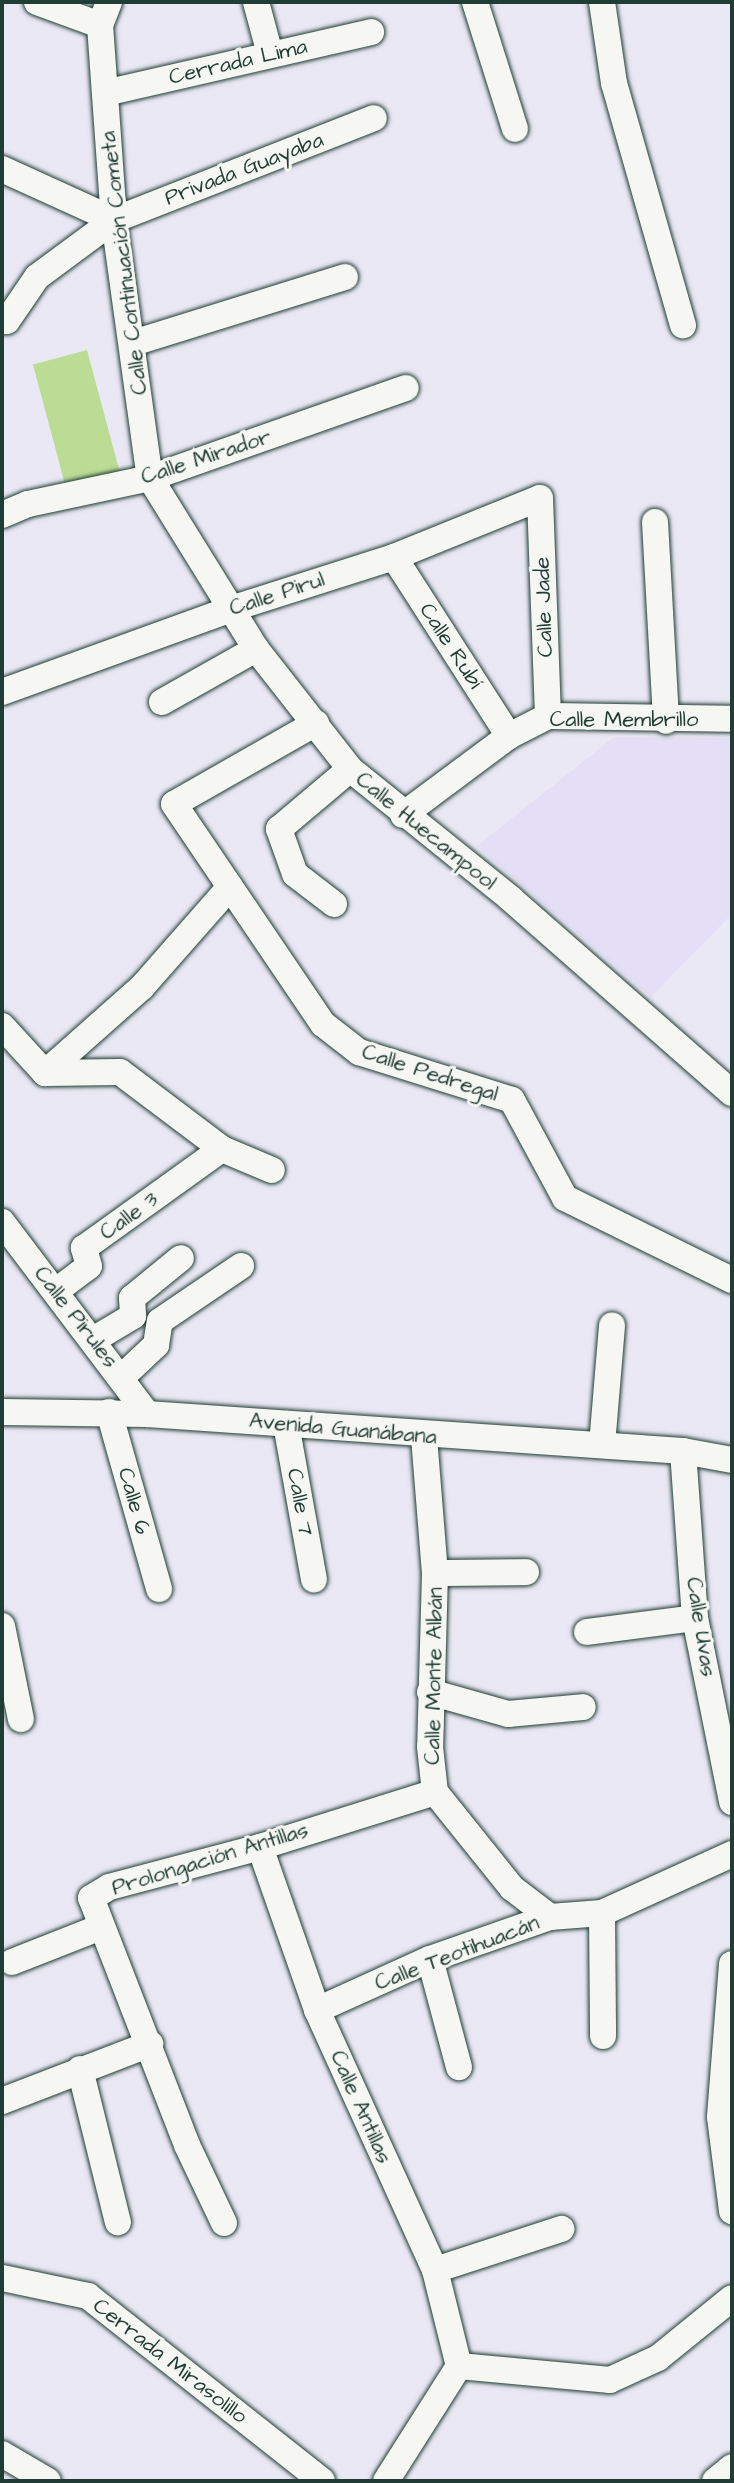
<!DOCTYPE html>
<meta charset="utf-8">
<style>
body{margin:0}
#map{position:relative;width:734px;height:2483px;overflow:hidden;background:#ebe8f5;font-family:"Architects Daughter",sans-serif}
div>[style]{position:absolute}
.built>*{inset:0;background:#e4dff7}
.green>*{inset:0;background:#bbdc95;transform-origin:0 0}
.roads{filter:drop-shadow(0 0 2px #1f3d34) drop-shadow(0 0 2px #1f3d34)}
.minor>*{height:26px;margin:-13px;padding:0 13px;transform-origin:13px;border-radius:13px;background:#f6f6f2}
span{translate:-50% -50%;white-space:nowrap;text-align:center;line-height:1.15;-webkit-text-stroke:6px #f6f6f2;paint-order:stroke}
.street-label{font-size:22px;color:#1f3d34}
.frame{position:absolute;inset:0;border:4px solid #1f3d34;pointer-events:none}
</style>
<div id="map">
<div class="built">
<i style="clip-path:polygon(614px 737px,732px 738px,732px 914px,651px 997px,477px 846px)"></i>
</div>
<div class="green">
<i style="left:87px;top:350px;width:129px;height:56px;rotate:75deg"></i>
</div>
<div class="roads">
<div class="minor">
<i style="left:37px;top:2px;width:67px;rotate:20.1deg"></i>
<i style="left:109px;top:2px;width:25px;rotate:111deg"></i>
<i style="left:100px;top:25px;width:196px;rotate:85.9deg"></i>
<i style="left:114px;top:220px;width:260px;rotate:82.1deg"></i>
<i style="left:150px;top:478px;width:201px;rotate:58.2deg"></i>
<i style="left:256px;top:649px;width:152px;rotate:51.9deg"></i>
<i style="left:350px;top:769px;width:207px;rotate:38.9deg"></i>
<i style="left:511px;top:899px;width:294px;rotate:41.3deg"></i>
<i style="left:256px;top:2px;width:54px;rotate:74.9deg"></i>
<i style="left:475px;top:2px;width:133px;rotate:72.5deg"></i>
<i style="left:602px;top:2px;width:82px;rotate:81.6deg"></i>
<i style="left:614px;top:83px;width:252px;rotate:74.1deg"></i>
<i style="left:105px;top:93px;width:273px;rotate:-12.9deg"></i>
<i style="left:2px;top:169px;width:123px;rotate:24.5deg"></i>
<i style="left:2px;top:319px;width:5px;rotate:22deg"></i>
<i style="left:7px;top:321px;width:53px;rotate:-55.7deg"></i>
<i style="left:37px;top:277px;width:96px;rotate:-36.5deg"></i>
<i style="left:114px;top:220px;width:279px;rotate:-21.4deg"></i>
<i style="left:133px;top:343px;width:222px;rotate:-17.3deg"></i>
<i style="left:2px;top:515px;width:28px;rotate:-23deg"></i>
<i style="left:28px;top:504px;width:125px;rotate:-12deg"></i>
<i style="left:150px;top:478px;width:271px;rotate:-19.4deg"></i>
<i style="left:655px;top:522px;width:199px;rotate:86.8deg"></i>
<i style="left:394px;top:557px;width:213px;rotate:57.3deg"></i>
<i style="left:2px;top:692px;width:244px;rotate:-19.9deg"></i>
<i style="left:231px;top:609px;width:171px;rotate:-17.7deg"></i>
<i style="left:394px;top:557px;width:157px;rotate:-22deg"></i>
<i style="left:540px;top:498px;width:218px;rotate:87.9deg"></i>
<i style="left:162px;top:702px;width:108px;rotate:-29.4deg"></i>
<i style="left:316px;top:723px;width:163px;rotate:150.3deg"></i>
<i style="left:174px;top:804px;width:266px;rotate:55.9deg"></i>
<i style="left:323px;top:1024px;width:46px;rotate:37.9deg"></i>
<i style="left:359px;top:1052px;width:160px;rotate:17.4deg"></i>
<i style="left:512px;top:1100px;width:111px;rotate:61.6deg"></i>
<i style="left:565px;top:1198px;width:186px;rotate:26.2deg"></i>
<i style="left:403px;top:815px;width:132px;rotate:-36.7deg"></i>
<i style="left:509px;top:736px;width:44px;rotate:-27.1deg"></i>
<i style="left:548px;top:716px;width:184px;rotate:0.9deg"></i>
<i style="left:334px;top:904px;width:49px;rotate:-142.4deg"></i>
<i style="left:295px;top:874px;width:48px;rotate:-109.6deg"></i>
<i style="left:279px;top:829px;width:93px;rotate:-40.2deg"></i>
<i style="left:2px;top:1026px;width:64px;rotate:47.5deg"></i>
<i style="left:45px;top:1073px;width:130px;rotate:-41.6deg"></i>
<i style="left:142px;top:987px;width:133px;rotate:-48.7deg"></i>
<i style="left:45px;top:1073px;width:75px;rotate:-0.8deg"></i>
<i style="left:120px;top:1072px;width:128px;rotate:37deg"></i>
<i style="left:222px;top:1149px;width:54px;rotate:22.8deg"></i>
<i style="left:2px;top:1222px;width:241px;rotate:52.9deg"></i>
<i style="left:56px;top:1291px;width:41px;rotate:-37.1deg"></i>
<i style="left:89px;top:1266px;width:19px;rotate:-106deg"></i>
<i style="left:84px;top:1248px;width:170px;rotate:-35.7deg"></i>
<i style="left:93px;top:1340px;width:47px;rotate:-31deg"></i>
<i style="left:133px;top:1316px;width:18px;rotate:-93deg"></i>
<i style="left:132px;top:1298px;width:63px;rotate:-39.2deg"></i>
<i style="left:122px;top:1377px;width:47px;rotate:-43.3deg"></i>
<i style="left:156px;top:1345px;width:24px;rotate:-81deg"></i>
<i style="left:160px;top:1321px;width:98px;rotate:-34.2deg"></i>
<i style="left:2px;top:1412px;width:145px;rotate:0.8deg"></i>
<i style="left:147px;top:1414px;width:537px;rotate:3.95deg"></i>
<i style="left:683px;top:1451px;width:50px;rotate:10.4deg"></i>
<i style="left:109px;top:1412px;width:184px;rotate:74.2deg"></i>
<i style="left:286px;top:1424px;width:158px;rotate:79.8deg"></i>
<i style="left:424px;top:1437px;width:136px;rotate:85.4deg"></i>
<i style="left:435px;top:1573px;width:174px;rotate:91.6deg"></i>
<i style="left:430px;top:1747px;width:45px;rotate:83.7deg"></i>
<i style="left:435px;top:1792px;width:123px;rotate:51.3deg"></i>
<i style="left:512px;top:1888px;width:48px;rotate:37.3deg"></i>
<i style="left:602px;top:1445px;width:120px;rotate:-85.2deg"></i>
<i style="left:683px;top:1451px;width:167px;rotate:85.9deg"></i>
<i style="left:695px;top:1618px;width:188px;rotate:78.6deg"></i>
<i style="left:435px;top:1573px;width:91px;rotate:-0.6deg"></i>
<i style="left:2px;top:1626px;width:95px;rotate:78.5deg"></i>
<i style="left:587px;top:1632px;width:109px;rotate:-7.4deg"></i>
<i style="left:430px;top:1692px;width:81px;rotate:15.8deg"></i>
<i style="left:508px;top:1714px;width:75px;rotate:-5.3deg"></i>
<i style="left:260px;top:1847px;width:173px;rotate:70.7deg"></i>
<i style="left:317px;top:2010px;width:286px;rotate:65.6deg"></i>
<i style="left:435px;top:2270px;width:99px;rotate:76deg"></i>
<i style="left:602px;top:1913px;width:123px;rotate:89.5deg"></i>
<i style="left:430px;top:1959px;width:112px;rotate:75deg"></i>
<i style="left:12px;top:1962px;width:96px;rotate:-21.5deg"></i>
<i style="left:732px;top:1964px;width:153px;rotate:94.5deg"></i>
<i style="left:720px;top:2117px;width:95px;rotate:82.7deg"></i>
<i style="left:317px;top:2010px;width:124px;rotate:-24.3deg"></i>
<i style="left:430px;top:1959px;width:127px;rotate:-19.3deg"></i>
<i style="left:550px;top:1917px;width:52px;rotate:-4.4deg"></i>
<i style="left:602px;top:1913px;width:143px;rotate:-24.4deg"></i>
<i style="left:80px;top:2069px;width:158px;rotate:76.1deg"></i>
<i style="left:2px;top:2101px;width:159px;rotate:-21.1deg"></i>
<i style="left:224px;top:2223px;width:86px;rotate:-115.4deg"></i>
<i style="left:187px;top:2145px;width:265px;rotate:-111.2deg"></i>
<i style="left:91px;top:1898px;width:21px;rotate:-31deg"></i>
<i style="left:109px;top:1887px;width:156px;rotate:-14.8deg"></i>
<i style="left:260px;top:1847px;width:183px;rotate:-17.4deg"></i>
<i style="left:435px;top:2270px;width:133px;rotate:-18deg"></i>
<i style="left:2px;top:2278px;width:88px;rotate:11.8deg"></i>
<i style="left:88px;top:2296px;width:298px;rotate:38.3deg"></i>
<i style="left:459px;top:2366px;width:152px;rotate:5.3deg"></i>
<i style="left:610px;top:2380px;width:53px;rotate:-24.6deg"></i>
<i style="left:658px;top:2358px;width:95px;rotate:-39deg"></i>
<i style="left:2px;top:2454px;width:53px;rotate:30.4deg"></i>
<i style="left:386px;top:2481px;width:136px;rotate:-57.6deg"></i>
<i style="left:715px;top:2481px;width:22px;rotate:-39deg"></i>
</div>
</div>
<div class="street-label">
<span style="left:238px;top:62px;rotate:-13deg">Cerrada Lima</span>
<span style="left:244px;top:169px;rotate:-21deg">Privada Guayaba</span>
<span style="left:124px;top:263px;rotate:-97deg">Calle Continuación Cometa</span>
<span style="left:206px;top:457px;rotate:-18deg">Calle Mirador</span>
<span style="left:277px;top:594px;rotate:-18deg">Calle Pirul</span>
<span style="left:544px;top:607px;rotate:-92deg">Calle Jade</span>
<span style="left:451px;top:646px;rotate:57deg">Calle Rubí</span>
<span style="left:624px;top:720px">Calle Membrillo</span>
<span style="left:426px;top:831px;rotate:39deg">Calle Huecampool</span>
<span style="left:430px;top:1073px;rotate:18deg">Calle Pedregal</span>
<span style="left:129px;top:1216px;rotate:-36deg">Calle 3</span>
<span style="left:76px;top:1317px;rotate:52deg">Calle Pirules</span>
<span style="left:343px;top:1429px;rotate:5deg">Avenida Guanábana</span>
<span style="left:134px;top:1501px;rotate:74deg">Calle 6</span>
<span style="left:300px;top:1502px;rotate:80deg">Calle 7</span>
<span style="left:701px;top:1627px;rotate:81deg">Calle Uvas</span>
<span style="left:434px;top:1676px;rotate:-89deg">Calle Monte Albán</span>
<span style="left:210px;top:1859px;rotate:-17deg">Prolongación Antillas</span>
<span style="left:457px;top:1953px;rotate:-21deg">Calle Teotihuacán</span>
<span style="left:361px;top:2107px;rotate:66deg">Calle Antillas</span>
<span style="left:170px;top:2361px;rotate:38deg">Cerrada Mirasolillo</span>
</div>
<div class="frame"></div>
</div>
